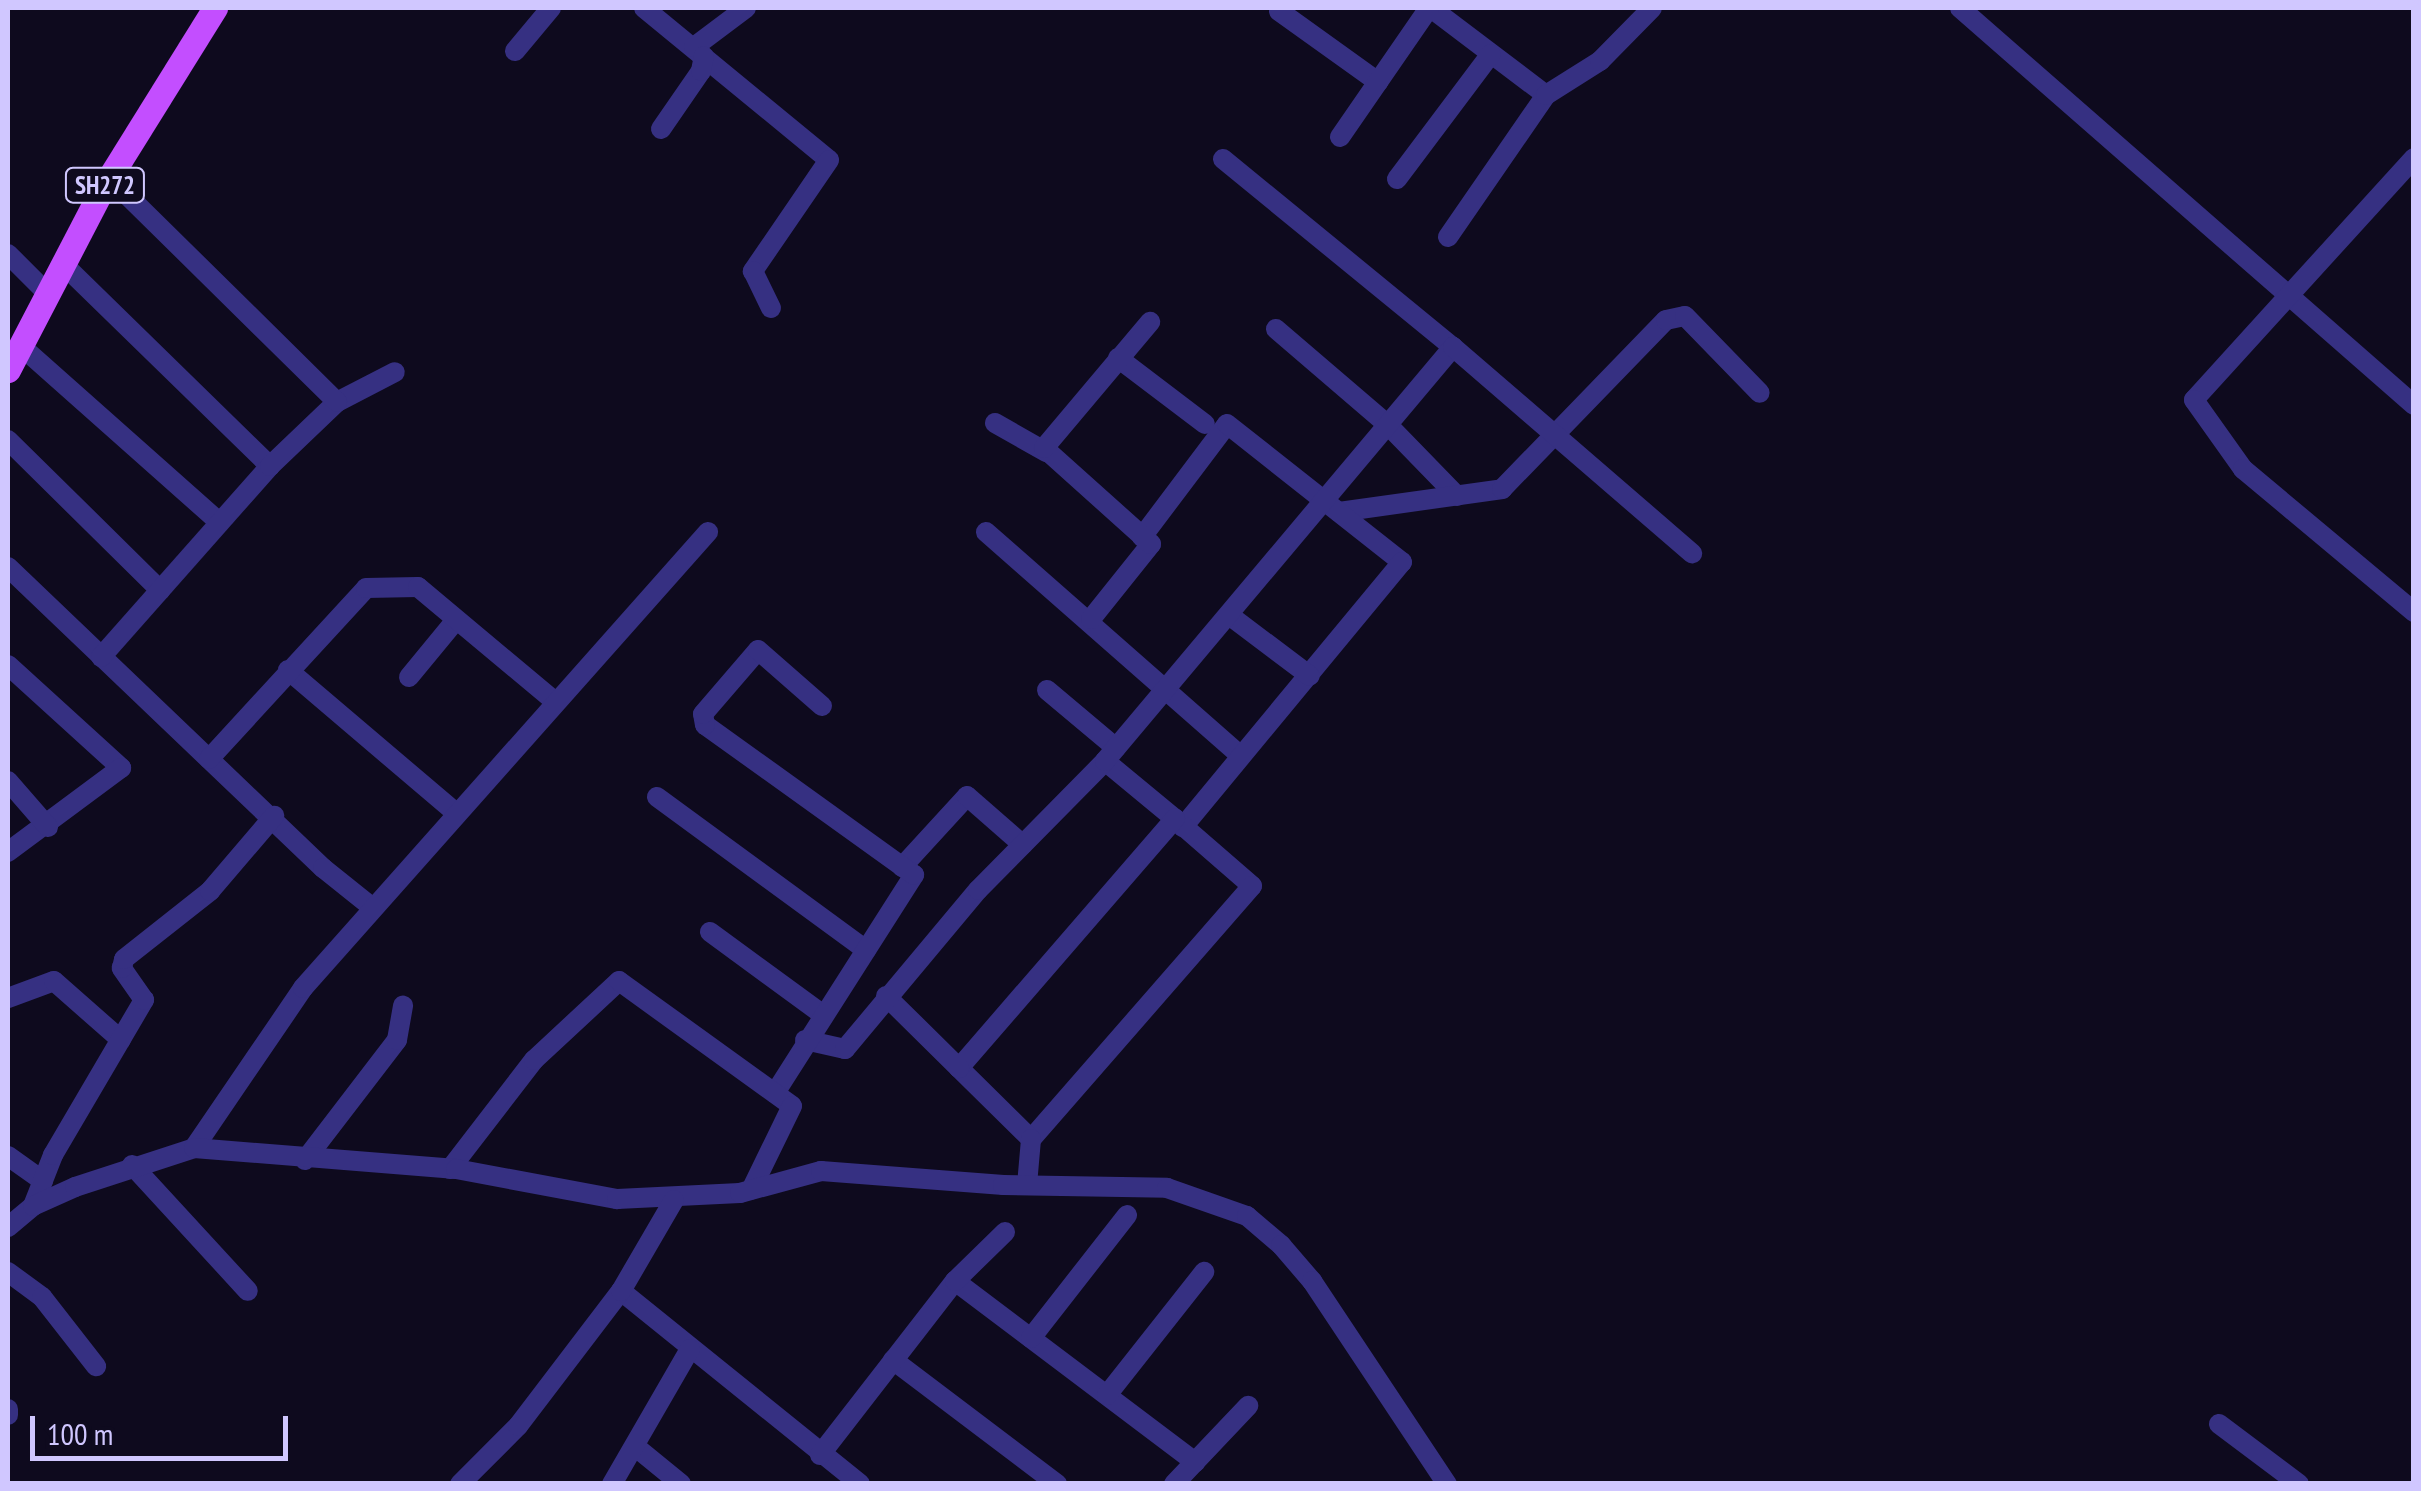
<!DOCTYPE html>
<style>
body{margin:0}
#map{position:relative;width:2421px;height:1491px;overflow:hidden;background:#0e0a1e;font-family:"PT Sans Narrow",sans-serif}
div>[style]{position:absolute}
.minor>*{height:20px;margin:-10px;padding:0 10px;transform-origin:10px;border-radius:10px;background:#363082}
.major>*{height:25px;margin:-12.5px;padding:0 12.5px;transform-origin:12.5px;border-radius:12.5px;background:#c34eff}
span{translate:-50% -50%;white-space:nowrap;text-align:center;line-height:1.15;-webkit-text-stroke:10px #0e0a1e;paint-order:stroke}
.shield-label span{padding:2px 8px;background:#0e0a1e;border:2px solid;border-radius:8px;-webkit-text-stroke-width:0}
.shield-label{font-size:25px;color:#d0c7ff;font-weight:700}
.frame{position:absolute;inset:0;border:10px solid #d0c7ff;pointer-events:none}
.scale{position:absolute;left:30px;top:1416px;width:258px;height:45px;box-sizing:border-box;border:5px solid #d0c7ff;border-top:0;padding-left:12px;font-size:30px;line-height:35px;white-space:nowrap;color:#d0c7ff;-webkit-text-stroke:8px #0e0a1e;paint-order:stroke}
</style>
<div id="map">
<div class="minor">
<i style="left:644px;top:8px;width:239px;rotate:39.4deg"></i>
<i style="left:829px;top:160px;width:135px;rotate:124.4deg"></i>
<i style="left:753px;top:271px;width:41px;rotate:64.1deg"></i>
<i style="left:1431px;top:8px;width:144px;rotate:37.1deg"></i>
<i style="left:1960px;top:8px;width:603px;rotate:41.17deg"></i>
<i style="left:1279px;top:11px;width:122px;rotate:35.6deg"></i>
<i style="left:694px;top:47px;width:65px;rotate:-36.9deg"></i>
<i style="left:515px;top:51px;width:56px;rotate:-50.1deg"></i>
<i style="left:661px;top:129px;width:70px;rotate:-55.4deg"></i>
<i style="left:701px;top:71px;width:15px;rotate:-79deg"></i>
<i style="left:1340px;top:137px;width:157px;rotate:-55.4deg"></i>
<i style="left:2414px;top:158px;width:327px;rotate:132.3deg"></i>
<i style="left:2194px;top:400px;width:85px;rotate:54.6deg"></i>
<i style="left:2243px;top:469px;width:223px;rotate:39.9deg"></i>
<i style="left:1223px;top:159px;width:297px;rotate:39.3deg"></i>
<i style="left:1397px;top:179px;width:156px;rotate:-53.1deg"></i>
<i style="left:1448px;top:237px;width:173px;rotate:-55.4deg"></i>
<i style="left:1546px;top:95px;width:64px;rotate:-32.2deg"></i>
<i style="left:1600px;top:61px;width:74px;rotate:-45.5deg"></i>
<i style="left:8px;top:254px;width:58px;rotate:45deg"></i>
<i style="left:64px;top:265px;width:288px;rotate:44.3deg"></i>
<i style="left:1276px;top:329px;width:148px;rotate:40.6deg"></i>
<i style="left:1388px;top:425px;width:99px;rotate:45.8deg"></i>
<i style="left:22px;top:347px;width:264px;rotate:41.6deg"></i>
<i style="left:1118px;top:358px;width:109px;rotate:37.2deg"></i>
<i style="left:337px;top:402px;width:65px;rotate:-27.3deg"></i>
<i style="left:995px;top:423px;width:59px;rotate:29.6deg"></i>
<i style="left:8px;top:440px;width:214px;rotate:44.6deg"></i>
<i style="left:1339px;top:512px;width:165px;rotate:-8deg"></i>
<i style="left:1502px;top:489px;width:235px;rotate:-45.9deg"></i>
<i style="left:1666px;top:320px;width:19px;rotate:-12deg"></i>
<i style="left:1685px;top:316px;width:107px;rotate:45.8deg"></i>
<i style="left:986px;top:532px;width:337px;rotate:41.3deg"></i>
<i style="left:1142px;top:537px;width:141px;rotate:-53deg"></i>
<i style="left:1227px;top:424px;width:223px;rotate:38.3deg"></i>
<i style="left:1402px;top:562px;width:344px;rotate:129.6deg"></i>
<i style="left:8px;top:567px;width:436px;rotate:43.7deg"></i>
<i style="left:323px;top:868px;width:64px;rotate:38.7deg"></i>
<i style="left:1229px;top:615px;width:101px;rotate:37deg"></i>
<i style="left:1091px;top:619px;width:96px;rotate:-51.3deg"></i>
<i style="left:1151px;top:544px;width:144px;rotate:-138.1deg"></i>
<i style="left:1044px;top:448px;width:165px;rotate:-49.9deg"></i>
<i style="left:101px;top:657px;width:255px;rotate:-48.5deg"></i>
<i style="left:270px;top:466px;width:93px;rotate:-43.7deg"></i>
<i style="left:337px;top:402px;width:319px;rotate:-135.4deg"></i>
<i style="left:8px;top:665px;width:153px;rotate:42.3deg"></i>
<i style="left:121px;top:768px;width:141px;rotate:143.4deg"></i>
<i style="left:288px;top:670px;width:221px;rotate:40.4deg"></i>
<i style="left:409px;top:677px;width:74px;rotate:-50.5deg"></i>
<i style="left:1047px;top:690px;width:90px;rotate:40deg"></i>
<i style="left:209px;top:759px;width:232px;rotate:-47.4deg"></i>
<i style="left:366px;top:588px;width:52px;rotate:-1.1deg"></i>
<i style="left:418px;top:587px;width:176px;rotate:39.9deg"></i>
<i style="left:1105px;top:761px;width:91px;rotate:39.6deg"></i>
<i style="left:1175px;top:819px;width:102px;rotate:41deg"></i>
<i style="left:1252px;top:886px;width:336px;rotate:131.1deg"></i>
<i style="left:1031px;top:1139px;width:101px;rotate:-135.4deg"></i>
<i style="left:959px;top:1068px;width:330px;rotate:-49.1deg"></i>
<i style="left:8px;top:781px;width:61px;rotate:49deg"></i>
<i style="left:657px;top:797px;width:259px;rotate:36.2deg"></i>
<i style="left:902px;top:867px;width:96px;rotate:-47.5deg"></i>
<i style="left:967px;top:796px;width:74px;rotate:41.2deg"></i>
<i style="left:710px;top:932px;width:139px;rotate:36.2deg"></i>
<i style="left:886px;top:996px;width:103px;rotate:44.6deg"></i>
<i style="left:8px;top:998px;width:49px;rotate:-20.3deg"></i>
<i style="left:54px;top:981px;width:89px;rotate:41.4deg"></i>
<i style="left:805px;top:1040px;width:41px;rotate:12.7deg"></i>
<i style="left:845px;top:1049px;width:207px;rotate:-50.1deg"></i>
<i style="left:978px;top:890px;width:181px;rotate:-45.4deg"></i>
<i style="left:1105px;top:761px;width:541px;rotate:-49.95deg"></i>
<i style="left:1453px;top:347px;width:316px;rotate:40.8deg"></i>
<i style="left:775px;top:1093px;width:259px;rotate:-57.5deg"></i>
<i style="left:914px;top:875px;width:257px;rotate:-144.3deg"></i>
<i style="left:705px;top:725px;width:11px;rotate:-100deg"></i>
<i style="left:703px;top:714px;width:84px;rotate:-49.3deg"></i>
<i style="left:758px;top:650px;width:85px;rotate:41.2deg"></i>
<i style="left:194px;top:1148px;width:194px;rotate:-55.7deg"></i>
<i style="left:303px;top:988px;width:610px;rotate:-48.39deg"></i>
<i style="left:8px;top:1156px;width:43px;rotate:35.5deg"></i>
<i style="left:305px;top:1160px;width:151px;rotate:-52.5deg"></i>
<i style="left:397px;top:1040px;width:35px;rotate:-80deg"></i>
<i style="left:132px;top:1165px;width:171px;rotate:47.4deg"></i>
<i style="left:450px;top:1169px;width:138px;rotate:-52.4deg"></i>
<i style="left:534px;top:1060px;width:116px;rotate:-42.9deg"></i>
<i style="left:619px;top:981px;width:213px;rotate:35.8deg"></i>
<i style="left:792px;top:1106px;width:93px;rotate:116deg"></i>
<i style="left:1027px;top:1185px;width:46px;rotate:-85deg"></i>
<i style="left:33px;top:1206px;width:55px;rotate:-68.6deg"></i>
<i style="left:53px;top:1155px;width:180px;rotate:-59.6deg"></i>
<i style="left:144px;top:1000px;width:39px;rotate:-125deg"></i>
<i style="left:122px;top:968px;width:9px;rotate:-77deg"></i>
<i style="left:124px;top:959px;width:110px;rotate:-38.3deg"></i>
<i style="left:210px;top:891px;width:99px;rotate:-49.5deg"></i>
<i style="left:8px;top:1227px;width:33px;rotate:-40deg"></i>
<i style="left:33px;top:1206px;width:46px;rotate:-24.3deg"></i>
<i style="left:75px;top:1187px;width:125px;rotate:-18.1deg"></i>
<i style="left:194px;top:1148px;width:263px;rotate:4.6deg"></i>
<i style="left:456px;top:1169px;width:164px;rotate:10.6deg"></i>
<i style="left:617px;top:1199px;width:123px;rotate:-2.8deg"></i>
<i style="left:740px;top:1193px;width:84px;rotate:-15.2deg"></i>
<i style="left:821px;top:1171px;width:183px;rotate:4.4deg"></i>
<i style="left:1003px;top:1185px;width:164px;rotate:1deg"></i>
<i style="left:1167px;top:1188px;width:85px;rotate:19.3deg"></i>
<i style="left:1247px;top:1216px;width:45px;rotate:40.5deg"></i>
<i style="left:1281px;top:1245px;width:48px;rotate:49.3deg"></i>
<i style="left:1312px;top:1281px;width:244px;rotate:56.4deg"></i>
<i style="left:8px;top:1272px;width:42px;rotate:36.3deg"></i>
<i style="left:42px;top:1297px;width:88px;rotate:52deg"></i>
<i style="left:955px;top:1281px;width:301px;rotate:37deg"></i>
<i style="left:621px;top:1291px;width:307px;rotate:38.9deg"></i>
<i style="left:1031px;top:1338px;width:156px;rotate:-52deg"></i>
<i style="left:893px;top:1360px;width:206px;rotate:37.1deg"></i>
<i style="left:1107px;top:1395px;width:157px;rotate:-51.7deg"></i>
<i style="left:8px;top:1409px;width:6px;rotate:90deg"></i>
<i style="left:2219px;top:1424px;width:100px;rotate:36.9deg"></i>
<i style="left:637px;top:1448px;width:57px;rotate:39.3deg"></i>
<i style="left:820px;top:1455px;width:220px;rotate:-52.2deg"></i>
<i style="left:955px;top:1281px;width:70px;rotate:-44.4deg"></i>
<i style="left:460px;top:1484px;width:82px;rotate:-45deg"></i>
<i style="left:518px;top:1426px;width:170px;rotate:-52.7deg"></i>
<i style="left:621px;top:1291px;width:105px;rotate:-59.8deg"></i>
<i style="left:612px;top:1484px;width:156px;rotate:-60deg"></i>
<i style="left:1174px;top:1484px;width:108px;rotate:-46.5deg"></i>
</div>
<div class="major">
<i style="left:8px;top:370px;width:202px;rotate:-62.5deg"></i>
<i style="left:101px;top:191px;width:216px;rotate:-58.1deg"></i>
</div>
<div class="shield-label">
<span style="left:105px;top:185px">SH272</span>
</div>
<div class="frame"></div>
<div class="scale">100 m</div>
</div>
